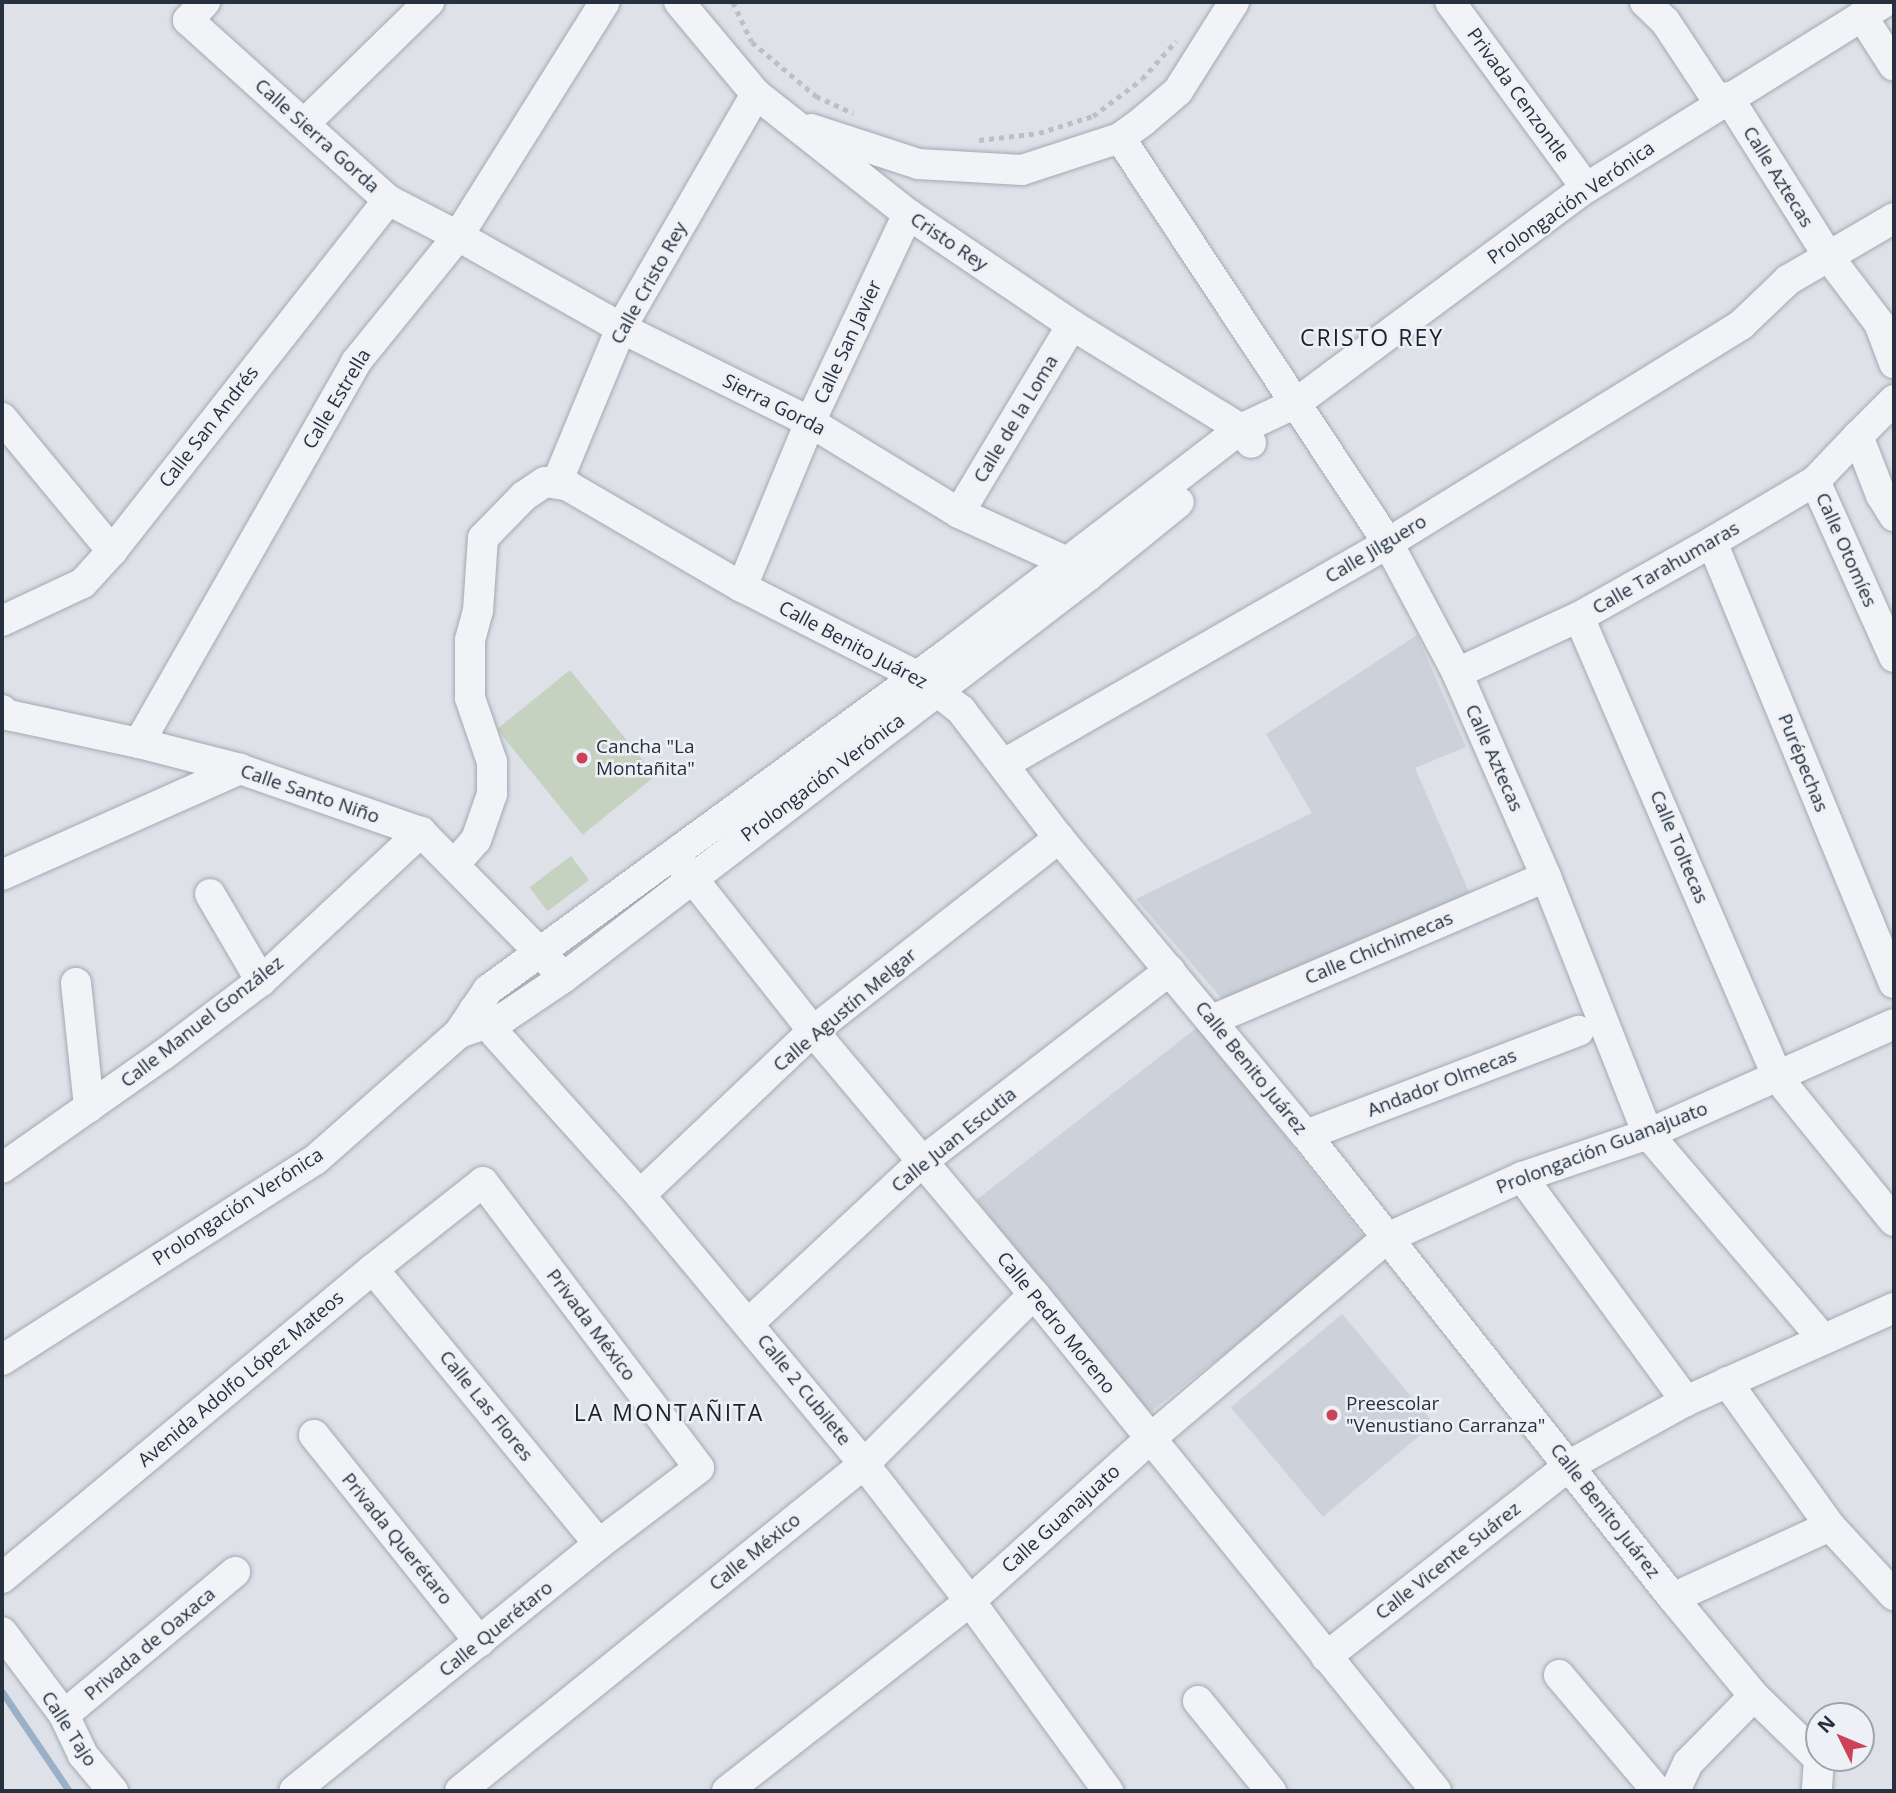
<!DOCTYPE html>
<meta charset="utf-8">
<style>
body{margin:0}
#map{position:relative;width:1896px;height:1793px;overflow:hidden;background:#dee2e8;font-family:"Open Sans",sans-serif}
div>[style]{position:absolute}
.built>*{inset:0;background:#ccd1da;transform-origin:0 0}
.green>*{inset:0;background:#c4d2bf;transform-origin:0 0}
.stream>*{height:7px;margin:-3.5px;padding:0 3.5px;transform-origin:3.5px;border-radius:3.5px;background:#99b0c8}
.path>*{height:4.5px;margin-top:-2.25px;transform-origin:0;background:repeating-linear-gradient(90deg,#bcc0c6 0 5px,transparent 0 10px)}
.roads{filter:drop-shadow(0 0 2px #a3a9b2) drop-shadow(0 0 2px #a3a9b2)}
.minor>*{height:30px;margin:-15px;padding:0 15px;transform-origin:15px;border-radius:15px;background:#f1f3f6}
.dots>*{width:19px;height:19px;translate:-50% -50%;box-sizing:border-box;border:4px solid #edf1f5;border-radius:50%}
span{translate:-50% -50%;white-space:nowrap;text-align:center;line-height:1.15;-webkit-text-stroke:5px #edf1f5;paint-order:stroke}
.street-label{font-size:19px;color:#27303f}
.poi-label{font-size:19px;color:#27303f}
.left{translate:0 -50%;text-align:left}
.quarter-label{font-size:23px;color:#1a212f;letter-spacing:2px}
.frame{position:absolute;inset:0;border:4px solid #27303f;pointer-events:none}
.north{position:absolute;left:1805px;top:1702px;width:70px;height:70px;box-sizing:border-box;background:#edf1f5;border:2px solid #9ea4ac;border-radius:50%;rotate:313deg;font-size:19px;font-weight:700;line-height:28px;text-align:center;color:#27303f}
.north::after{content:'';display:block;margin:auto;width:24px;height:32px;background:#ce4259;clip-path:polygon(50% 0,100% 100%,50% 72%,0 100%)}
</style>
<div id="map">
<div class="built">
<i style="clip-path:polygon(1417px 635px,1466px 747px,1415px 768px,1473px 901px,1228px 1006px,1136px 899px,1312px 813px,1266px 734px)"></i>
<i style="left:1199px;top:1026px;width:274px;height:282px;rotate:52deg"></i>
<i style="left:1342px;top:1314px;width:143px;height:145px;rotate:50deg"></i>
</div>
<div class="green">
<i style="left:570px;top:670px;width:136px;height:94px;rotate:51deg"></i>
<i style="left:571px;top:856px;width:30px;height:52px;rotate:53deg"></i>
</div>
<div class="stream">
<i style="left:2px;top:1692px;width:120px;rotate:55.9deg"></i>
</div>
<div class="path">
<i style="left:733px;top:2px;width:44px;rotate:64.6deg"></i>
<i style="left:752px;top:42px;width:84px;rotate:40.2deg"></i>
<i style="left:816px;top:96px;width:41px;rotate:24.7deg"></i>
<i style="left:979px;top:140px;width:60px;rotate:-6.7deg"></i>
<i style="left:1039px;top:133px;width:57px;rotate:-17.5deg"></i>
<i style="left:1093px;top:116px;width:61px;rotate:-37.1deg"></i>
<i style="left:1142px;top:79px;width:51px;rotate:-48.2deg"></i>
</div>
<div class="roads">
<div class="minor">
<i style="left:205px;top:2px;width:25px;rotate:133deg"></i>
<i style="left:188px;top:20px;width:269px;rotate:42deg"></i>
<i style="left:388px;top:200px;width:79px;rotate:27.2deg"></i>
<i style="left:458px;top:236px;width:187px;rotate:29.4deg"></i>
<i style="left:621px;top:328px;width:211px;rotate:26.4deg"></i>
<i style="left:810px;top:422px;width:175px;rotate:31.4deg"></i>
<i style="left:959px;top:513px;width:121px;rotate:24.4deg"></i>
<i style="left:1069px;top:563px;width:23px;rotate:34deg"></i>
<i style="left:679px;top:2px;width:120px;rotate:50.1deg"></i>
<i style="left:756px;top:94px;width:194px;rotate:38.3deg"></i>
<i style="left:908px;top:214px;width:198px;rotate:34.1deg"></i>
<i style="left:1072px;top:325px;width:198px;rotate:31.6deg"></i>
<i style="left:1241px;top:429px;width:17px;rotate:54deg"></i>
<i style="left:1450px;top:2px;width:230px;rotate:53.8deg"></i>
<i style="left:1645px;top:2px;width:28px;rotate:44deg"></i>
<i style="left:1665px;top:21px;width:98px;rotate:56.6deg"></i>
<i style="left:1862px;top:16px;width:59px;rotate:57.4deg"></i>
<i style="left:756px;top:94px;width:270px;rotate:120deg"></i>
<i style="left:621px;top:328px;width:165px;rotate:112.5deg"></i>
<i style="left:558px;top:480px;width:213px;rotate:30.2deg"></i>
<i style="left:742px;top:587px;width:196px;rotate:27deg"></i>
<i style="left:917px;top:676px;width:56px;rotate:37.7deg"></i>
<i style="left:961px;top:710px;width:161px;rotate:52.6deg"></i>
<i style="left:1059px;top:838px;width:386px;rotate:50.3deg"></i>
<i style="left:1306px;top:1135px;width:591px;rotate:51.6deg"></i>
<i style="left:1673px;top:1598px;width:127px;rotate:50.4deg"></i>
<i style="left:1754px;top:1696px;width:91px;rotate:44.1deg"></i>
<i style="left:1819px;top:1759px;width:32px;rotate:94deg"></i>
<i style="left:1728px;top:97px;width:188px;rotate:57.8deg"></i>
<i style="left:1828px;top:256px;width:84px;rotate:52.7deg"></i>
<i style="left:1879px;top:323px;width:43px;rotate:69.4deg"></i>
<i style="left:304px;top:124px;width:175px;rotate:-44.3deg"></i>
<i style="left:811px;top:129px;width:113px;rotate:18.1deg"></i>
<i style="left:918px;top:164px;width:104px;rotate:3.3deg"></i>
<i style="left:1022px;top:170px;width:103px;rotate:-18.1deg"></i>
<i style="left:1120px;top:138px;width:29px;rotate:-36deg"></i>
<i style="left:1143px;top:121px;width:46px;rotate:-40.6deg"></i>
<i style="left:1178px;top:91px;width:105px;rotate:-57.8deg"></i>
<i style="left:1120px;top:138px;width:486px;rotate:56.5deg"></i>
<i style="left:1388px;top:543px;width:147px;rotate:62deg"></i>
<i style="left:1457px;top:673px;width:223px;rotate:66.4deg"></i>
<i style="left:1546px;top:877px;width:277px;rotate:68.4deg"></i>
<i style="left:1648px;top:1134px;width:270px;rotate:49.5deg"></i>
<i style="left:1894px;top:400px;width:51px;rotate:135deg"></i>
<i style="left:1858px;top:436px;width:63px;rotate:68.7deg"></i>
<i style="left:1881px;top:495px;width:25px;rotate:58deg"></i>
<i style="left:2px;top:418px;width:173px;rotate:50.4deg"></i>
<i style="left:1815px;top:481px;width:193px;rotate:65.8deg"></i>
<i style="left:959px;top:513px;width:219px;rotate:-59deg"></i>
<i style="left:1712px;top:542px;width:477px;rotate:67.6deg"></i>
<i style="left:742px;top:587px;width:178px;rotate:-67.6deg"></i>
<i style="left:810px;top:422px;width:230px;rotate:-64.8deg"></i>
<i style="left:1579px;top:617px;width:502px;rotate:66.65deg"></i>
<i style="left:1778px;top:1078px;width:184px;rotate:51deg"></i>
<i style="left:2px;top:621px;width:89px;rotate:-25.1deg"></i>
<i style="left:83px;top:583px;width:43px;rotate:-47.8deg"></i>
<i style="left:112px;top:551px;width:447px;rotate:-51.8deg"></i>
<i style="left:1457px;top:673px;width:134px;rotate:-24.7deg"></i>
<i style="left:1579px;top:617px;width:153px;rotate:-29.4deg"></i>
<i style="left:1712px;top:542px;width:120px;rotate:-30.6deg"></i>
<i style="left:1815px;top:481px;width:62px;rotate:-46.3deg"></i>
<i style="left:2px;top:710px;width:8px;rotate:40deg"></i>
<i style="left:8px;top:715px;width:134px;rotate:12.1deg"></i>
<i style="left:139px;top:743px;width:104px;rotate:14.4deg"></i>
<i style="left:240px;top:769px;width:192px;rotate:19.2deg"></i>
<i style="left:421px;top:832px;width:190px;rotate:45.4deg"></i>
<i style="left:139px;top:743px;width:438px;rotate:-60.3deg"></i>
<i style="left:356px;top:362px;width:162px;rotate:-51deg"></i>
<i style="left:458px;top:236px;width:276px;rotate:-57.9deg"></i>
<i style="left:1004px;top:764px;width:443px;rotate:-29.9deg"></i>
<i style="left:1388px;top:543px;width:416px;rotate:-31.7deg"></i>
<i style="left:1742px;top:324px;width:64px;rotate:-43.7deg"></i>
<i style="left:1788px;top:280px;width:123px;rotate:-30.3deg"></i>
<i style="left:674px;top:855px;width:224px;rotate:51.7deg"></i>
<i style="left:813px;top:1031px;width:344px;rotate:50deg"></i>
<i style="left:1034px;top:1294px;width:639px;rotate:51.03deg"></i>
<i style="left:454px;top:865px;width:33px;rotate:-49deg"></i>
<i style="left:476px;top:840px;width:49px;rotate:-70.8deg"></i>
<i style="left:492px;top:794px;width:32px;rotate:-90deg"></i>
<i style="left:492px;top:762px;width:68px;rotate:-109deg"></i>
<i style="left:470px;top:698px;width:58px;rotate:-90deg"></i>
<i style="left:470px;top:640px;width:30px;rotate:-75deg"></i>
<i style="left:478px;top:611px;width:73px;rotate:-86.1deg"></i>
<i style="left:483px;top:538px;width:59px;rotate:-45.7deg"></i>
<i style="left:524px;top:496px;width:25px;rotate:-34deg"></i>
<i style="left:545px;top:482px;width:24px;rotate:9deg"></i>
<i style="left:2px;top:875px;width:261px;rotate:-24deg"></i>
<i style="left:210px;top:894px;width:101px;rotate:59.6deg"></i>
<i style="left:76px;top:983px;width:125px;rotate:84deg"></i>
<i style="left:474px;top:1010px;width:249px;rotate:48.1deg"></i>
<i style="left:640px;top:1195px;width:350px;rotate:50.2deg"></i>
<i style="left:864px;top:1464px;width:173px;rotate:52.3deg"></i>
<i style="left:970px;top:1601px;width:235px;rotate:54deg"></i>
<i style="left:1212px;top:1020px;width:363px;rotate:-23.2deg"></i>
<i style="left:459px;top:1033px;width:49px;rotate:-19.2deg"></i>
<i style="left:505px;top:1017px;width:70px;rotate:-33.9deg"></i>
<i style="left:563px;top:978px;width:661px;rotate:-37.44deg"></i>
<i style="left:1088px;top:576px;width:117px;rotate:-39.1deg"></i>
<i style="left:1306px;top:1135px;width:292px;rotate:-20.9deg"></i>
<i style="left:2px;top:1168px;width:197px;rotate:-35.1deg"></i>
<i style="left:163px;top:1055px;width:123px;rotate:-37.1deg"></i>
<i style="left:261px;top:981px;width:219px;rotate:-43deg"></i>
<i style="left:1522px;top:1177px;width:278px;rotate:53.8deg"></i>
<i style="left:640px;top:1195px;width:238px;rotate:-43.5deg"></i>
<i style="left:813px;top:1031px;width:313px;rotate:-38.1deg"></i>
<i style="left:373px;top:1269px;width:356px;rotate:50.6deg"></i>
<i style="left:749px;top:1323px;width:238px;rotate:-43deg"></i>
<i style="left:923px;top:1161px;width:312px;rotate:-37.7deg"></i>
<i style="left:2px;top:1360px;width:371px;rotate:-32.6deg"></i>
<i style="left:315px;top:1160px;width:192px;rotate:-41.4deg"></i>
<i style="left:459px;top:1033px;width:52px;rotate:-56deg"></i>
<i style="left:488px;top:990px;width:567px;rotate:-36.18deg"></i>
<i style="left:946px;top:655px;width:372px;rotate:-37.5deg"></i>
<i style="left:1241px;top:429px;width:61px;rotate:-25.3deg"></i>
<i style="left:1296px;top:403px;width:361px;rotate:-36.6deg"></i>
<i style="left:1586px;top:188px;width:352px;rotate:-31.9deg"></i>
<i style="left:1727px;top:1382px;width:177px;rotate:54.4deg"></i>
<i style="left:1830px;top:1526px;width:94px;rotate:47.2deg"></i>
<i style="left:314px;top:1435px;width:265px;rotate:51.3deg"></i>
<i style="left:2px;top:1578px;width:483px;rotate:-39.8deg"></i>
<i style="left:373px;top:1269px;width:140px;rotate:-38.3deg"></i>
<i style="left:483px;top:1182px;width:358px;rotate:52.9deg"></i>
<i style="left:699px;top:1468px;width:126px;rotate:142.8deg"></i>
<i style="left:599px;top:1544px;width:392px;rotate:141deg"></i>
<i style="left:1673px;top:1598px;width:173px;rotate:-24.6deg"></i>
<i style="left:2px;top:1632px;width:104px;rotate:53.2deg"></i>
<i style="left:64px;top:1715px;width:44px;rotate:64.6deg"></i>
<i style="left:83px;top:1755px;width:47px;rotate:50.2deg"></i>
<i style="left:1326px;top:1657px;width:310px;rotate:-38.2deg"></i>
<i style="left:1570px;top:1465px;width:132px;rotate:-28.9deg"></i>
<i style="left:1686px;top:1401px;width:228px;rotate:-24.1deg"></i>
<i style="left:1559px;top:1675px;width:152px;rotate:49.8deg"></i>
<i style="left:1198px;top:1701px;width:116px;rotate:51deg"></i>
<i style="left:64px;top:1715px;width:223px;rotate:-39.9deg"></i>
<i style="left:460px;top:1791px;width:520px;rotate:-38.99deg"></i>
<i style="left:864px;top:1464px;width:240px;rotate:-45deg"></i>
<i style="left:727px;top:1791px;width:308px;rotate:-38deg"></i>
<i style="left:970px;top:1601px;width:244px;rotate:-42deg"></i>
<i style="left:1151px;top:1438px;width:309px;rotate:-40.3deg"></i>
<i style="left:1387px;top:1238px;width:148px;rotate:-24.3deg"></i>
<i style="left:1522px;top:1177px;width:133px;rotate:-18.8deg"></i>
<i style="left:1648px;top:1134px;width:269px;rotate:-24.1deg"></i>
<i style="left:1675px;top:1791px;width:31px;rotate:-65deg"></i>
<i style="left:1688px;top:1763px;width:94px;rotate:-45.4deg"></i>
</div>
</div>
<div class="dots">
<i style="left:582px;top:758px;background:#ce4259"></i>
<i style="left:1332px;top:1415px;background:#ce4259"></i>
</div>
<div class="street-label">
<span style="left:1518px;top:95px;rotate:54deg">Privada Cenzontle</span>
<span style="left:317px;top:136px;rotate:42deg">Calle Sierra Gorda</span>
<span style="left:1778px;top:177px;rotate:58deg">Calle Aztecas</span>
<span style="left:1571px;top:203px;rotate:-35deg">Prolongación Verónica</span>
<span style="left:949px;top:242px;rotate:34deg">Cristo Rey</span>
<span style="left:649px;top:283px;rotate:-61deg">Calle Cristo Rey</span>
<span style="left:848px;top:342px;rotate:-65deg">Calle San Javier</span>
<span style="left:337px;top:399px;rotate:-59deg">Calle Estrella</span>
<span style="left:774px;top:405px;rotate:27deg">Sierra Gorda</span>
<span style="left:1016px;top:419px;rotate:-59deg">Calle de la Loma</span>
<span style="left:209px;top:427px;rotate:-52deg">Calle San Andrés</span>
<span style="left:1376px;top:549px;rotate:-31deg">Calle Jilguero</span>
<span style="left:1846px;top:550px;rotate:66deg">Calle Otomíes</span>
<span style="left:1666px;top:568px;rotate:-30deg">Calle Tarahumaras</span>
<span style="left:853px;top:645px;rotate:28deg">Calle Benito Juárez</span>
<span style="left:1494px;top:758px;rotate:66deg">Calle Aztecas</span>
<span style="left:1803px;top:763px;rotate:68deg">Purépechas</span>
<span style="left:823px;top:778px;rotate:-37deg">Prolongación Verónica</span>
<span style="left:310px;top:794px;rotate:19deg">Calle Santo Niño</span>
<span style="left:1679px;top:847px;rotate:67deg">Calle Toltecas</span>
<span style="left:1379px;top:948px;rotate:-23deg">Calle Chichimecas</span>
<span style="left:845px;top:1010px;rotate:-40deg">Calle Agustín Melgar</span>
<span style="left:202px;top:1022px;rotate:-38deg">Calle Manuel González</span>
<span style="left:1251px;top:1068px;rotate:51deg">Calle Benito Juárez</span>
<span style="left:1442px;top:1083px;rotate:-21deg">Andador Olmecas</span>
<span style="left:954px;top:1140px;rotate:-39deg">Calle Juan Escutia</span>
<span style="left:1602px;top:1148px;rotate:-21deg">Prolongación Guanajuato</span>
<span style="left:238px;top:1207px;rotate:-33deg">Prolongación Verónica</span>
<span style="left:1056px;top:1323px;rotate:51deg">Calle Pedro Moreno</span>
<span style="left:591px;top:1325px;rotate:53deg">Privada México</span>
<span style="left:241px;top:1379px;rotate:-40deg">Avenida Adolfo López Mateos</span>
<span style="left:804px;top:1390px;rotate:51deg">Calle 2 Cubilete</span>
<span style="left:486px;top:1406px;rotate:51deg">Calle Las Flores</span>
<span style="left:1605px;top:1511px;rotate:52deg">Calle Benito Juárez</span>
<span style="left:1061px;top:1519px;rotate:-42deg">Calle Guanajuato</span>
<span style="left:397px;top:1539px;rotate:51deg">Privada Querétaro</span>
<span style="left:755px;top:1552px;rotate:-39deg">Calle México</span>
<span style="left:1448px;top:1561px;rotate:-38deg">Calle Vicente Suárez</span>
<span style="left:496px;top:1629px;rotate:-39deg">Calle Querétaro</span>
<span style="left:150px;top:1644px;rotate:-40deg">Privada de Oaxaca</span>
<span style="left:69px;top:1729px;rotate:57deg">Calle Tajo</span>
</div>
<div class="poi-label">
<span class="left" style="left:596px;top:758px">Cancha "La<br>Montañita"</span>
<span class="left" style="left:1346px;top:1415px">Preescolar<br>"Venustiano Carranza"</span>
</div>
<div class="quarter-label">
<span style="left:1372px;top:337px">CRISTO REY</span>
<span style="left:669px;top:1412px">LA MONTAÑITA</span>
</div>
<div class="frame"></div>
<div class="north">N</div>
</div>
